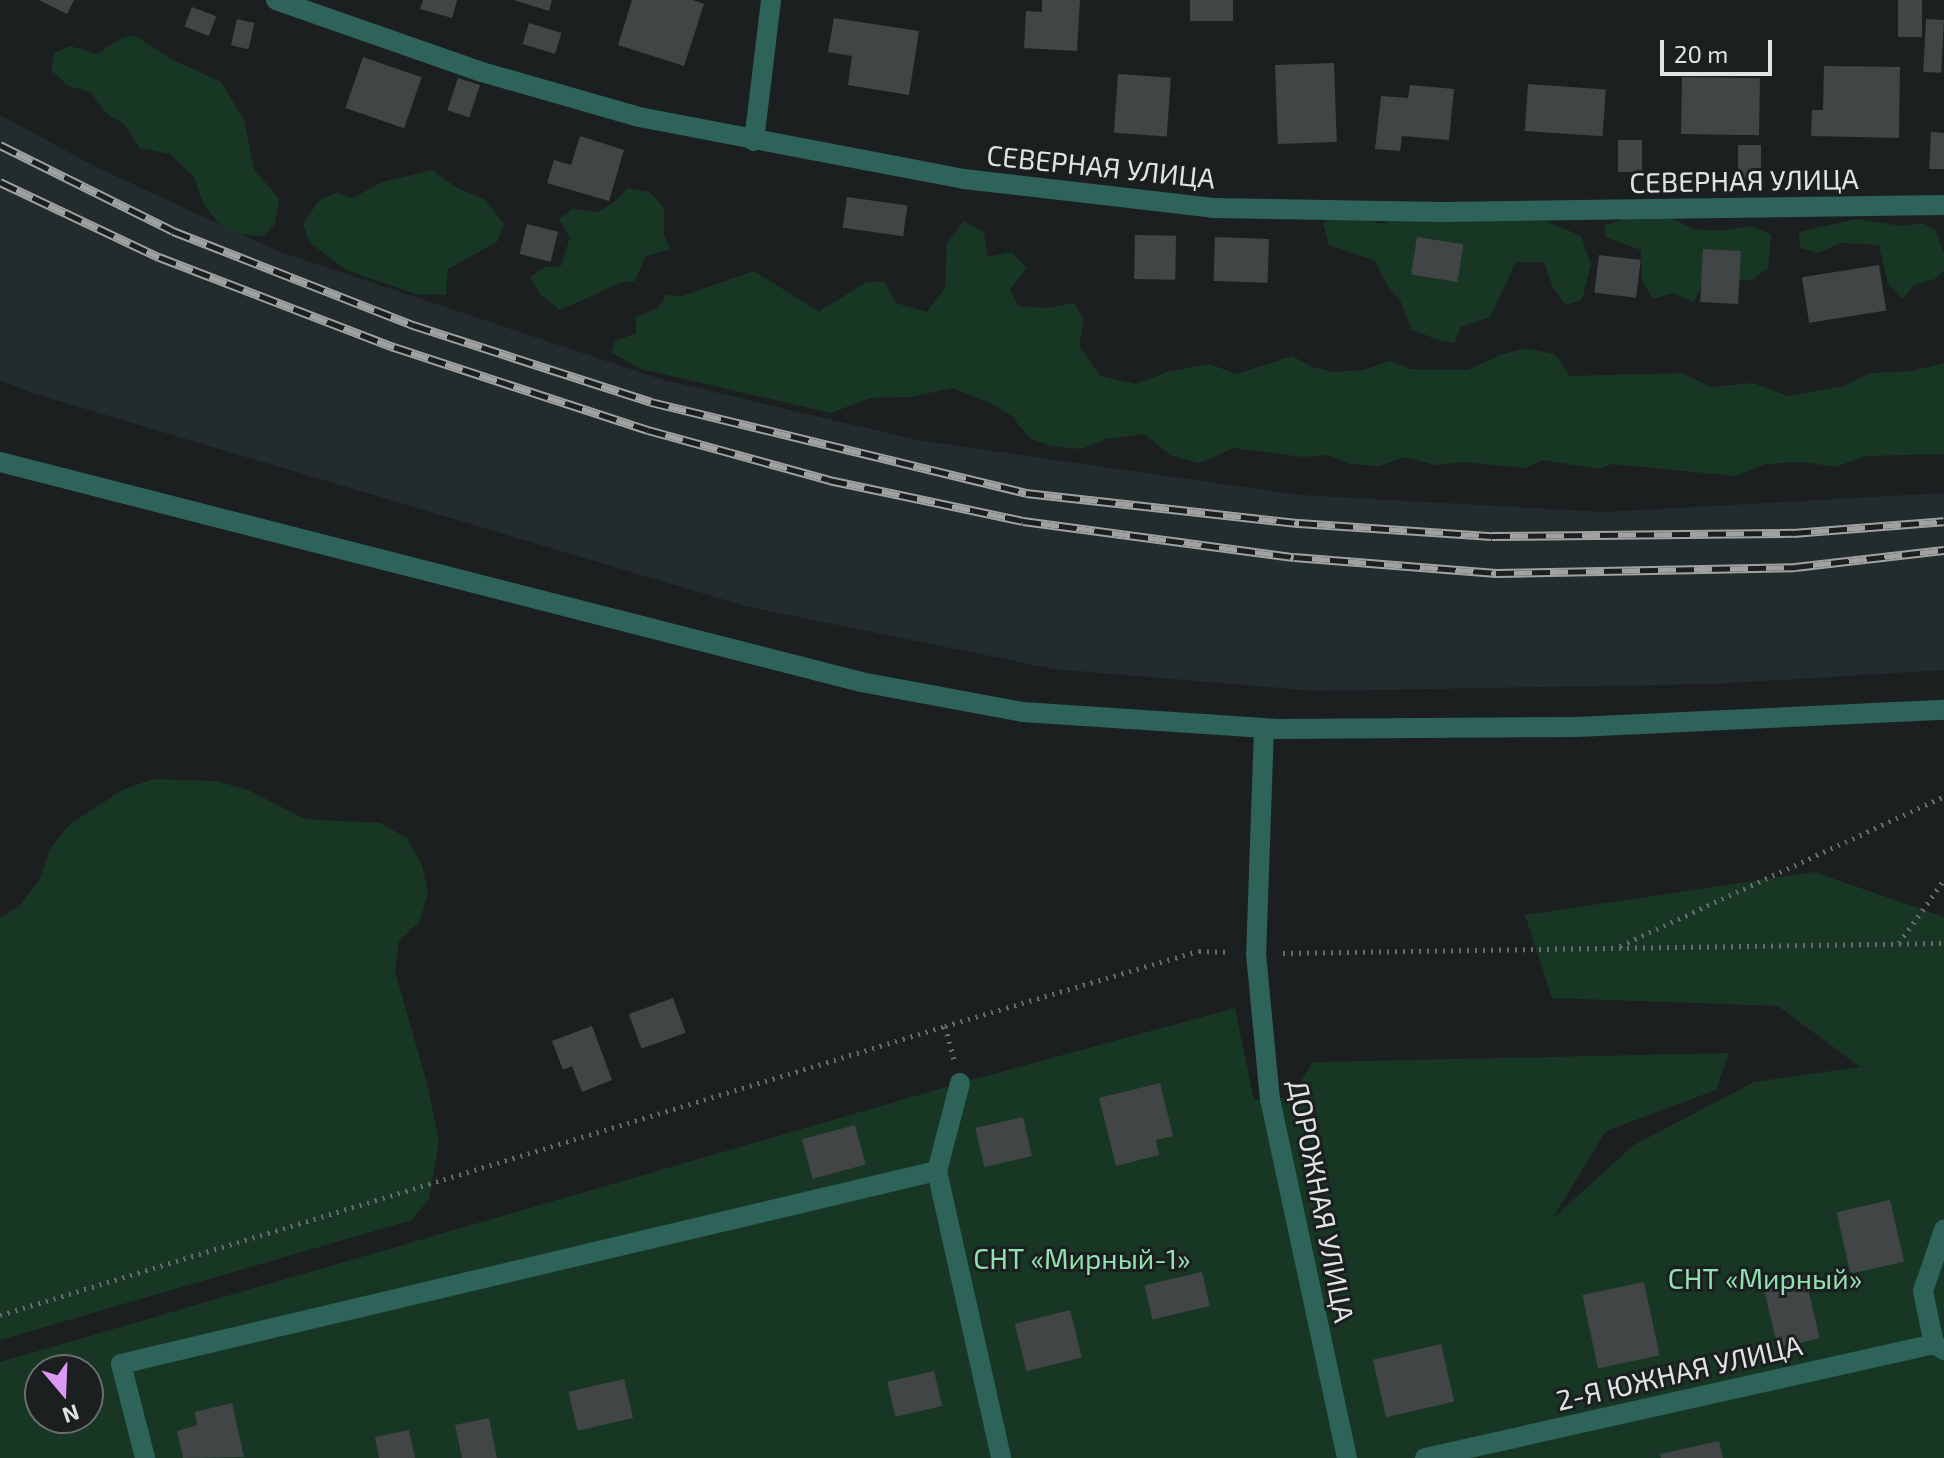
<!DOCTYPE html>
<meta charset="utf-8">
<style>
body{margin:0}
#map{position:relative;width:1944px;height:1458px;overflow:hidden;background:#1c1f1f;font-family:"Exo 2",sans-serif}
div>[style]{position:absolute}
.built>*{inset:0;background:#222c2d}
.green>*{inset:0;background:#173624}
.building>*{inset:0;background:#424546;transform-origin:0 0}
.path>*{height:5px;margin-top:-2.5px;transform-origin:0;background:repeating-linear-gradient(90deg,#686b6b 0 2px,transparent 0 8px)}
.minor>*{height:20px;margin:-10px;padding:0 10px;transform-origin:10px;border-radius:10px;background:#2d6358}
.rail>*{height:9px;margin-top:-4.5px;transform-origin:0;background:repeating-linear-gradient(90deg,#1c1f1f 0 18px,#a0a2a2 0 36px);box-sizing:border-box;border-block:2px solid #a0a2a2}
span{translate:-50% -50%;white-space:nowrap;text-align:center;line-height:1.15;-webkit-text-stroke:6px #1c1f1f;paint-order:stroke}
.street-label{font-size:28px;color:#e1e3e3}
.park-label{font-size:28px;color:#92e1b0}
.north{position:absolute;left:24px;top:1354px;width:80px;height:80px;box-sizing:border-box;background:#1c1f1f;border:2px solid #6b6d6d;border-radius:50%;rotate:161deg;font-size:22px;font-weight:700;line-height:32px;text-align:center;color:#e1e3e3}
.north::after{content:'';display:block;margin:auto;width:28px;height:36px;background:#db99f5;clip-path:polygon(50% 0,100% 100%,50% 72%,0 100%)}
.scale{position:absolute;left:1660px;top:40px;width:112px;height:36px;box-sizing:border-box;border:4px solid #e1e3e3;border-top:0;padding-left:10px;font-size:24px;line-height:28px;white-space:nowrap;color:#e1e3e3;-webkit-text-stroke:6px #1c1f1f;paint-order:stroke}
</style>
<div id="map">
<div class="built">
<i style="clip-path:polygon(0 115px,96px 167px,280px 252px,660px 379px,917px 440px,1300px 495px,1605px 512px,1944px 493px,1944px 670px,1715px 684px,1317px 691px,1053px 669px,745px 606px,32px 393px,0 380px)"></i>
</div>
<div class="green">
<i style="clip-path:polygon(134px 35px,173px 60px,221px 82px,244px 120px,254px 169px,279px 199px,275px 224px,263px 236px,239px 234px,219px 224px,203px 203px,194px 177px,170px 154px,140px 148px,124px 124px,107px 114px,90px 92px,68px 86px,51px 70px,54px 53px,70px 46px,97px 54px,119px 39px)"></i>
<i style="clip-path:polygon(432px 170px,457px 188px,485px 199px,504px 224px,497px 242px,448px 269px,446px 295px,416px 294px,346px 270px,309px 242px,303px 223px,319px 201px,336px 193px,353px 198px,382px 182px)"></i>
<i style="clip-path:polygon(628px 188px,650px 192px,664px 208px,664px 235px,670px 249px,645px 257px,635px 281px,620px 283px,560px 310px,540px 294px,530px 277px,545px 267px,561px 266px,570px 237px,559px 219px,572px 209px,598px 212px,613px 203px)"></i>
<i style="clip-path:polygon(1351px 214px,1381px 224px,1401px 216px,1546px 221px,1581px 236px,1591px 264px,1582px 300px,1566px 305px,1553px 288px,1544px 262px,1516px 262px,1490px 317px,1461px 327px,1454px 343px,1436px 339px,1412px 330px,1401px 302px,1387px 285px,1375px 261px,1329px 245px,1323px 223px,1334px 216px)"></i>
<i style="clip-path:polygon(1669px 217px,1694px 229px,1721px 231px,1750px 226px,1771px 234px,1768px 268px,1752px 280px,1720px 281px,1701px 287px,1694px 302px,1674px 293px,1653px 299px,1642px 281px,1641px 250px,1605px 237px,1605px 225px,1624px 219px)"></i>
<i style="clip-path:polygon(1856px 219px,1902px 226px,1922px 223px,1935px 230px,1944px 253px,1944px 270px,1935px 279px,1914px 285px,1903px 299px,1888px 284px,1879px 245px,1840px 243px,1819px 253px,1800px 248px,1799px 232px)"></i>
<i style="clip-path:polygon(964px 221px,984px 233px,988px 257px,1011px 252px,1027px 268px,1010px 289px,1018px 306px,1049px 308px,1074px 303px,1084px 320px,1079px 345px,1100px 376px,1136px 384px,1167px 372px,1209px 364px,1237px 374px,1292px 356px,1312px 367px,1334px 372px,1363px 370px,1390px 361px,1410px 369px,1468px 370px,1500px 355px,1526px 348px,1555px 354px,1570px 376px,1681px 373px,1712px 387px,1753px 383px,1788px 396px,1843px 386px,1871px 373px,1912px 371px,1944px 363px,1944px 454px,1866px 456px,1835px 467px,1804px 462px,1766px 464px,1735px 476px,1612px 464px,1599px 469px,1543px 460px,1526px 468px,1463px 462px,1435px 465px,1405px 457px,1379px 466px,1351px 464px,1328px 455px,1303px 457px,1234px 448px,1199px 463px,1172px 456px,1144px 434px,1106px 439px,1081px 449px,1051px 446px,1029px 438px,1012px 416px,993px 404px,952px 388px,911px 397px,870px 398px,831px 413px,641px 369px,612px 353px,615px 341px,636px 333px,636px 317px,658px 308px,666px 295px,682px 296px,754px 271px,819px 312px,866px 282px,884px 282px,896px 303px,927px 312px,945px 287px,947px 243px)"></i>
<i style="clip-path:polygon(154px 779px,217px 781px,248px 790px,305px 819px,380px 823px,407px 838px,422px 865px,428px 893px,420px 921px,399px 941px,395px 971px,427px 1083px,439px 1141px,429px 1199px,412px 1220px,0 1340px,0 918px,19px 906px,40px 879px,50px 849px,70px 824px,124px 789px)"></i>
<i style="clip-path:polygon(evenodd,1814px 872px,1944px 917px,1944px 1458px,0 1458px,0 1362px,960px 1083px,1235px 1008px,1254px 1100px,1291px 1097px,1313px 1062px,1729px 1053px,1716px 1090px,1606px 1131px,1552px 1219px,1634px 1145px,1754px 1082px,1860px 1067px,1778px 1006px,1552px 998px,1525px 915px,1814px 872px,40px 1370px,88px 1370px,88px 1418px,40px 1418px,40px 1370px)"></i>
</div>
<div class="building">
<i style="clip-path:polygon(39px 0,74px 0,67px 14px)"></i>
<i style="clip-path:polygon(423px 0,457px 0,452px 18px,420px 9px)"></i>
<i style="clip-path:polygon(514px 0,552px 0,549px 11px)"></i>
<i style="clip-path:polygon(632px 0,693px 0,704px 4px,684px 66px,618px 45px)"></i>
<i style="clip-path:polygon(1042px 0,1080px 0,1077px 51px,1024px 48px,1026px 11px,1042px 12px)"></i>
<i style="left:1190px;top:0;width:43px;height:21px"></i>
<i style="left:1898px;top:0;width:24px;height:37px"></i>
<i style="left:192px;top:7px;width:26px;height:21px;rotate:21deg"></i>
<i style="clip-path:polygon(834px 18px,919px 31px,909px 95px,848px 85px,852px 56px,828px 52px)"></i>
<i style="left:237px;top:19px;width:18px;height:27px;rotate:13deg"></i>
<i style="left:1926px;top:19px;width:18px;height:53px;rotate:3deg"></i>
<i style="left:529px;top:23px;width:34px;height:22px;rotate:17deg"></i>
<i style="left:363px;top:57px;width:62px;height:54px;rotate:19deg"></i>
<i style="left:1334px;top:63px;width:79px;height:59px;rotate:88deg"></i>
<i style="clip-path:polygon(1824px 66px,1900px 67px,1899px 138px,1811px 136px,1812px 110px,1823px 110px)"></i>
<i style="left:1118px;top:74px;width:53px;height:59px;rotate:4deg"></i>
<i style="left:1682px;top:77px;width:78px;height:57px;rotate:1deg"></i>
<i style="left:458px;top:78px;width:23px;height:34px;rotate:18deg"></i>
<i style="left:1528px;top:84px;width:78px;height:47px;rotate:4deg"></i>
<i style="clip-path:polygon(1410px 85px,1454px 89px,1449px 140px,1402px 136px,1400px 151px,1375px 149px,1381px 96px,1408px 98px)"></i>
<i style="clip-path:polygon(1931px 132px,1944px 133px,1944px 169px,1929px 169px)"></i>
<i style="clip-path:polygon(580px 136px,624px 150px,609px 201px,547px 183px,554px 160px,571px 165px)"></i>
<i style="left:1618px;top:140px;width:24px;height:32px"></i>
<i style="left:1738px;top:145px;width:23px;height:34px"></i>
<i style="left:847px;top:197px;width:61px;height:31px;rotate:8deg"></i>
<i style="left:527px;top:224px;width:32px;height:31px;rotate:14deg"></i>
<i style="left:1135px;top:235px;width:41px;height:44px;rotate:1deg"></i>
<i style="left:1215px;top:237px;width:54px;height:44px;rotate:2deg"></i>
<i style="left:1417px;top:237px;width:47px;height:38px;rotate:9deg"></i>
<i style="left:1703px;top:249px;width:38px;height:53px;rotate:3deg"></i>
<i style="left:1599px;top:255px;width:42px;height:38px;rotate:7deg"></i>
<i style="left:1879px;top:265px;width:46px;height:78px;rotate:81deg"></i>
<i style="left:673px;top:998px;width:37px;height:47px;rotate:70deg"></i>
<i style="clip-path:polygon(592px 1026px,612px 1080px,582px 1092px,572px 1066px,563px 1070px,552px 1041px)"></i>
<i style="clip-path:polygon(1160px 1083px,1173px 1136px,1156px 1140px,1159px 1155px,1116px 1166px,1099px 1098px)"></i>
<i style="left:1023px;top:1117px;width:40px;height:49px;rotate:77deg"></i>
<i style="left:855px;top:1125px;width:41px;height:55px;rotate:75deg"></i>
<i style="left:1890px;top:1200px;width:63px;height:55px;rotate:77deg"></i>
<i style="left:1202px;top:1272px;width:35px;height:59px;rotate:77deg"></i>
<i style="left:1805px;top:1275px;width:65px;height:43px;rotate:77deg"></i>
<i style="left:1644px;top:1282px;width:75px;height:63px;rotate:78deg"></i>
<i style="left:1070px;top:1310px;width:49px;height:57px;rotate:76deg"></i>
<i style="left:1441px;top:1344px;width:59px;height:70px;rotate:77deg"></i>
<i style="left:934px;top:1371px;width:36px;height:48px;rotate:77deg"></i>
<i style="left:624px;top:1379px;width:40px;height:57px;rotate:77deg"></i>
<i style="clip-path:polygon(232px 1403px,244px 1457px,183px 1458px,177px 1431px,197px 1425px,195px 1412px)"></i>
<i style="clip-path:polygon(489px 1418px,497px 1458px,462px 1458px,455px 1425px)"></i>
<i style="clip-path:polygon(409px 1430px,415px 1458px,379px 1458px,375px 1437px)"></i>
<i style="clip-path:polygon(1719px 1441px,1723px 1458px,1661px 1458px,1660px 1454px)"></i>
</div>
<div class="path">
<i style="left:1899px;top:943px;width:77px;rotate:-54.5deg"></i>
<i style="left:1620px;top:946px;width:357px;rotate:-24.8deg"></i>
<i style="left:1283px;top:953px;width:661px;rotate:-0.87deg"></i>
<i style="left:945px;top:1026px;width:34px;rotate:75deg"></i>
<i style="left:0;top:1315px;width:988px;rotate:-17deg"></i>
<i style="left:945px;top:1026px;width:265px;rotate:-16.5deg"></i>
<i style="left:1199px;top:951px;width:30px;rotate:2deg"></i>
</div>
<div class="minor">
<i style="left:276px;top:0;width:218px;rotate:19.3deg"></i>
<i style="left:482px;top:72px;width:163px;rotate:16deg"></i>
<i style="left:639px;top:117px;width:331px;rotate:10.8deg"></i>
<i style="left:964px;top:179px;width:251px;rotate:6.6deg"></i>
<i style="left:1213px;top:208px;width:230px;rotate:1deg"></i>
<i style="left:1443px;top:212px;width:501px;rotate:-0.8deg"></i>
<i style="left:754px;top:141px;width:142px;rotate:-83.1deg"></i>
<i style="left:0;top:462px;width:889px;rotate:14.33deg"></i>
<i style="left:861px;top:682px;width:165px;rotate:10.5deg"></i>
<i style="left:1023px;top:712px;width:256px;rotate:3.8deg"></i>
<i style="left:1278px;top:729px;width:299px;rotate:-0.4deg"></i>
<i style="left:1577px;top:727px;width:367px;rotate:-2.7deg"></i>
<i style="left:1264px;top:728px;width:226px;rotate:92deg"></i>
<i style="left:1256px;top:954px;width:146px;rotate:84.5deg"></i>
<i style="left:1270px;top:1099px;width:367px;rotate:77.9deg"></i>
<i style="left:960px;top:1083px;width:91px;rotate:104.6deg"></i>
<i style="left:937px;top:1171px;width:294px;rotate:77.4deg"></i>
<i style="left:1934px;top:1344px;width:54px;rotate:-101.7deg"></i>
<i style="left:1923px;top:1291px;width:65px;rotate:-71deg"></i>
<i style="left:145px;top:1458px;width:97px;rotate:-104.3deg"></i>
<i style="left:121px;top:1364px;width:839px;rotate:-13.31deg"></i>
<i style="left:1425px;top:1458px;width:522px;rotate:-12.62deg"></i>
<i style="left:1934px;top:1344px;width:12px;rotate:31deg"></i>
</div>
<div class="rail">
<i style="left:0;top:145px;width:193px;rotate:26.4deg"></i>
<i style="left:173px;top:231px;width:258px;rotate:21.4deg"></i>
<i style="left:413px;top:325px;width:250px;rotate:17.9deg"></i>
<i style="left:651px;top:402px;width:386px;rotate:13.6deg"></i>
<i style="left:1026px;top:493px;width:275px;rotate:6.3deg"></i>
<i style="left:1299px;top:523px;width:193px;rotate:3.9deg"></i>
<i style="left:1492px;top:536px;width:301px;rotate:-0.6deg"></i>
<i style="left:1793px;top:533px;width:151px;rotate:-4.5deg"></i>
<i style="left:0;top:182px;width:176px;rotate:25.3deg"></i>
<i style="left:159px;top:257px;width:252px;rotate:21deg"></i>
<i style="left:394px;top:347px;width:267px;rotate:18.1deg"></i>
<i style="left:648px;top:430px;width:188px;rotate:15.4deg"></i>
<i style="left:829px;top:480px;width:198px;rotate:11.9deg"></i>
<i style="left:1023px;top:521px;width:273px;rotate:7.6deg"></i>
<i style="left:1294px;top:557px;width:203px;rotate:4.5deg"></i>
<i style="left:1496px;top:573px;width:299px;rotate:-1.1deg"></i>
<i style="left:1795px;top:567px;width:150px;rotate:-6.5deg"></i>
</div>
<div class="street-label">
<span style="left:1101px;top:166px;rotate:6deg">СЕВЕРНАЯ УЛИЦА</span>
<span style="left:1744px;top:180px;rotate:-1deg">СЕВЕРНАЯ УЛИЦА</span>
<span style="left:1322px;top:1201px;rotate:79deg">ДОРОЖНАЯ УЛИЦА</span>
<span style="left:1679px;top:1372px;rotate:-13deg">2-Я ЮЖНАЯ УЛИЦА</span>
</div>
<div class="park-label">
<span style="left:1082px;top:1258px">СНТ «Мирный-1»</span>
<span style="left:1765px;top:1278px">СНТ «Мирный»</span>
</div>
<div class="north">N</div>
<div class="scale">20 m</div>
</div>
